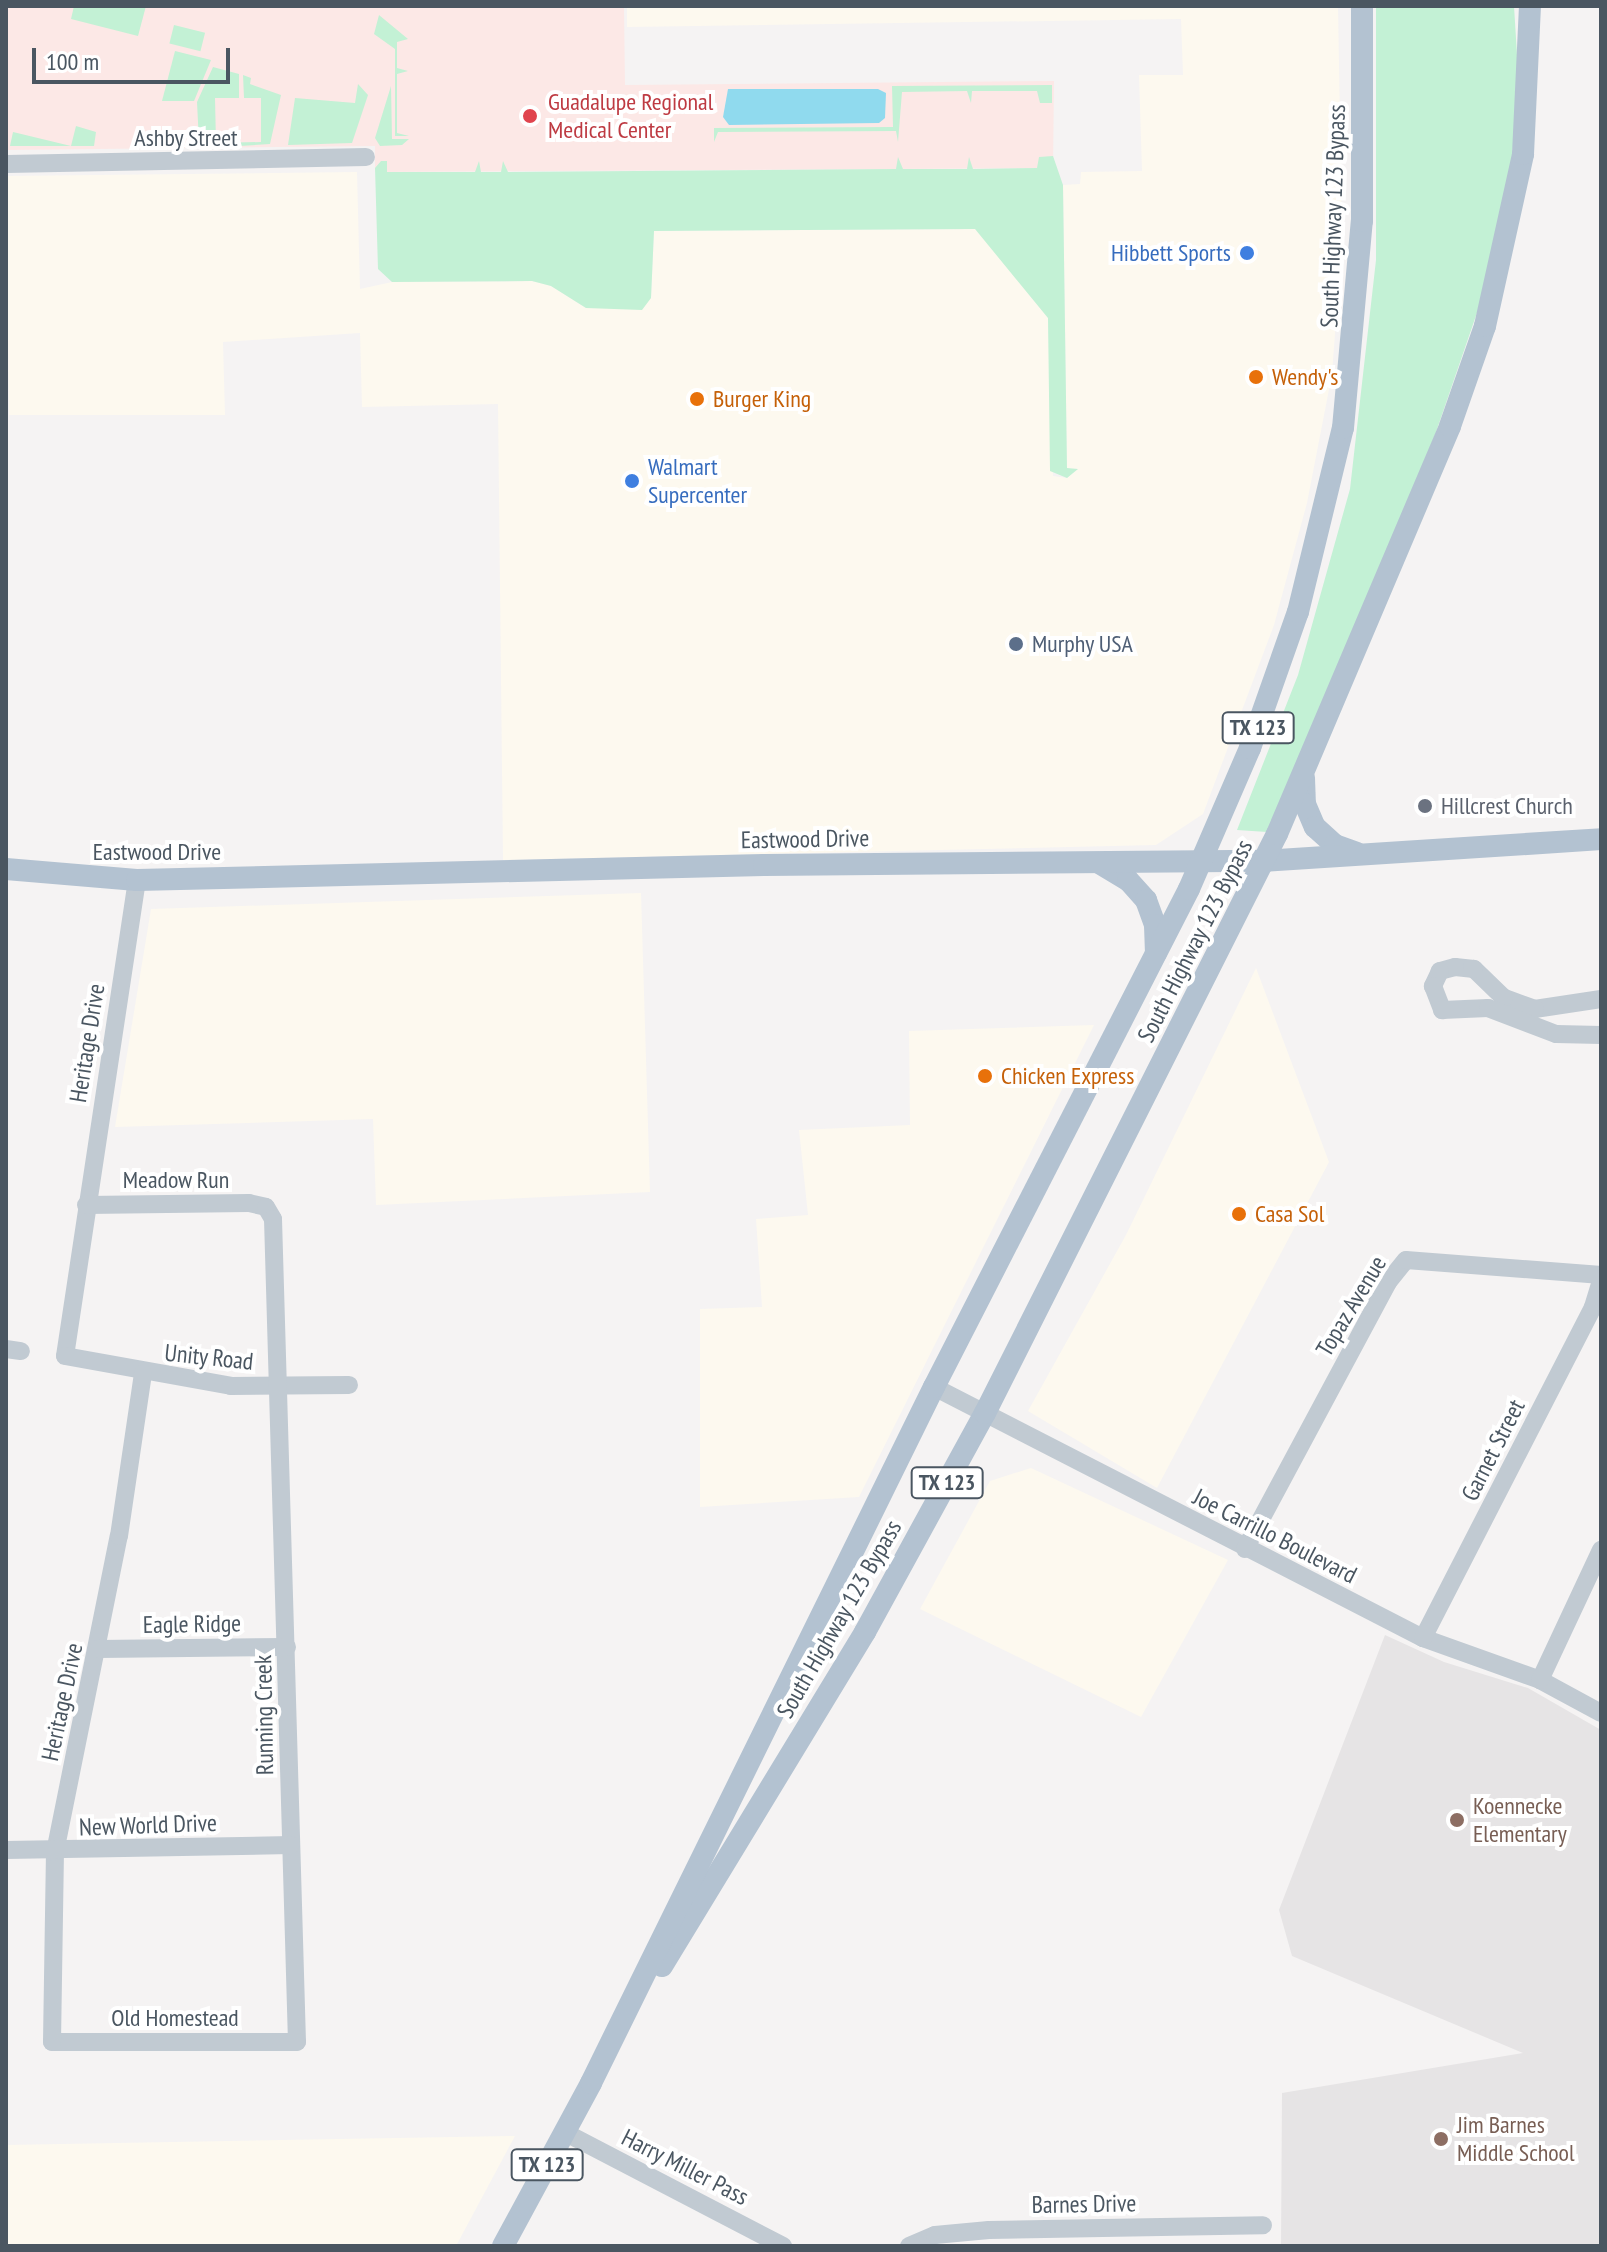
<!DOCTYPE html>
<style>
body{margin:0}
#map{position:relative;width:1607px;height:2252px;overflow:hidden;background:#f5f3f3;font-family:"PT Sans Narrow",sans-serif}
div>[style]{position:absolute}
.commercial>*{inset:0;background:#fdf9ef}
.education>*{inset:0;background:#e6e4e5}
.medical>*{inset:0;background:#fce8e6}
.green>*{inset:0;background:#c3f1d5;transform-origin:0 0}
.water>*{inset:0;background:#90daee}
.minor>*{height:18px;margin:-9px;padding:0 9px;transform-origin:9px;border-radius:9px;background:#c1cad2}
.major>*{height:22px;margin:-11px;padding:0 11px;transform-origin:11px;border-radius:11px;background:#b3c2d1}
.dots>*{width:22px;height:22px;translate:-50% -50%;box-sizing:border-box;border:4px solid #fff;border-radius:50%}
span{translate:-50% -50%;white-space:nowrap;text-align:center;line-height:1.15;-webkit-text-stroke:8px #fff;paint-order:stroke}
.shield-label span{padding:2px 6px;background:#fff;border:2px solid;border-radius:6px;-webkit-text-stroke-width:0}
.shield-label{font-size:22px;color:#4a5661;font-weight:700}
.health-label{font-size:24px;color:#be3a42}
.left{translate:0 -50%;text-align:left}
.street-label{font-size:24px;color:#4a5661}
.shop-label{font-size:24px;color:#366cbe}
.right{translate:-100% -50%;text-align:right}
.food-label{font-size:24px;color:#c56008}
.service-label{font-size:24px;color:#4e5e75}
.worship-label{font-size:24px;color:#5b616d}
.education-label{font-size:24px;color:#785e54}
.frame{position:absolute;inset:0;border:8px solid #4a5661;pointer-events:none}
.scale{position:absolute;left:32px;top:48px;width:198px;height:36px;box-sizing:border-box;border:4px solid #4a5661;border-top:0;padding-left:10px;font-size:24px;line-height:28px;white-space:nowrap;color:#4a5661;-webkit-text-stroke:6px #fff;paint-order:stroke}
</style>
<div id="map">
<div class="commercial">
<i style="clip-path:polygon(627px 6px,1338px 6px,1342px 239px,1332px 374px,1307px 503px,1274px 625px,1203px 814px,1156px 845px,503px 860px,498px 404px,362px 407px,360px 333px,223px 342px,225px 415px,9px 415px,6px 176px,357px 172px,360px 289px,392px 282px,532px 281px,551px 286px,586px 308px,651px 298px,654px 231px,976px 229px,1048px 318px,1053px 476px,1067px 478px,1077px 469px,1067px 469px,1063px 185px,1080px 184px,1081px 172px,1142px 171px,1139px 75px,1183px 75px,1181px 19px,627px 27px)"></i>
<i style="clip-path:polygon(641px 893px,650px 1192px,376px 1205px,373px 1119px,115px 1127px,151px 909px)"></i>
<i style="clip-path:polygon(1256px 968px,1329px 1162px,1157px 1488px,1028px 1411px,1126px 1235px)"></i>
<i style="clip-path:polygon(1094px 1025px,859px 1497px,700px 1507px,700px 1309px,762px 1307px,756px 1219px,808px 1215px,799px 1130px,910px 1125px,909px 1031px)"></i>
<i style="clip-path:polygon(1031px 1468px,1228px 1560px,1141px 1717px,920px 1609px,990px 1481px)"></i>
<i style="clip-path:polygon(515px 2136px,456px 2246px,6px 2246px,6px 2145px)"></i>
</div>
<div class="education">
<i style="clip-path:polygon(1385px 1635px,1444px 1662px,1528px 1688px,1601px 1730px,1601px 2246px,1281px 2246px,1282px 2093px,1523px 2053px,1292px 1956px,1279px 1910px)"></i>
</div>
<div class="medical">
<i style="clip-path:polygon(6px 6px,624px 6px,625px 85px,1054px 81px,1053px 168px,375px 172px,375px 146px,6px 150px)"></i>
</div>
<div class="green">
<i style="clip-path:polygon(74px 6px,146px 6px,138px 36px,71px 19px)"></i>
<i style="clip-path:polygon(1376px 6px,1514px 6px,1519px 87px,1509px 185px,1480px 304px,1435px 435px,1326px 695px,1267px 832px,1237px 830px,1298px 675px,1350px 489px,1376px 260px)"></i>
<i style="clip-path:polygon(379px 15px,408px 39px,397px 42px,397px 68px,408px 71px,397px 74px,397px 133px,409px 136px,395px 136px,395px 49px,374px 34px)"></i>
<i style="left:174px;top:25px;width:32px;height:19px;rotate:14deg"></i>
<i style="clip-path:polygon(175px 51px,211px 60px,194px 101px,162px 101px)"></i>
<i style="clip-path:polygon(213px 67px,239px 74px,239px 98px,215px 98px,216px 143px,261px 142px,261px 98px,244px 98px,243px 75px,251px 78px,250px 84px,281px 95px,270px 144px,207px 148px,199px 143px,197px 102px)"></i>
<i style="clip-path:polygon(358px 84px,368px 95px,352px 143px,288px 145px,295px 98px,355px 103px)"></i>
<i style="clip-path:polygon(1052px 85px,1052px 103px,1040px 103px,1037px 91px,972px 91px,971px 103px,967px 91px,902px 92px,898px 142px,896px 131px,718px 132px,714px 142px,714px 128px,893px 127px,892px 86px)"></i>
<i style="clip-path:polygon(391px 86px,392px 139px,409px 139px,402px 145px,380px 146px,375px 138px)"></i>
<i style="clip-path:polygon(76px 126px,96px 132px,94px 146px,10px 146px,13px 132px,71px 146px)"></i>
<i style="clip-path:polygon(1053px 156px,1063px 185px,1067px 468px,1078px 469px,1067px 478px,1050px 471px,1048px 318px,975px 229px,654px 231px,651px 298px,642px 310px,586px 308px,551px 286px,532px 281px,392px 282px,378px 269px,375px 168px,381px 161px,387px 161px,387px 172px,475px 172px,479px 161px,481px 172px,501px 172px,503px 161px,508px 172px,896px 169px,898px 157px,903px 169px,967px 169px,969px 157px,973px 169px,1037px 168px,1039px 157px)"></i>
</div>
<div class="water">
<i style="clip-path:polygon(728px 89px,878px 89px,886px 93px,885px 118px,879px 123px,729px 125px,723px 117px)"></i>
</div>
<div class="minor">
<i style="left:6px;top:164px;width:360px;rotate:-1.1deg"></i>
<i style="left:137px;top:880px;width:481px;rotate:98.6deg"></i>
<i style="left:65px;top:1356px;width:169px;rotate:10.2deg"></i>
<i style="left:231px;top:1386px;width:118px;rotate:-0.5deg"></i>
<i style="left:1601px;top:999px;width:67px;rotate:171.4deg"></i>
<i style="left:1535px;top:1009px;width:33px;rotate:-160deg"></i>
<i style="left:1504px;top:998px;width:42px;rotate:-136deg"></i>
<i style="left:1474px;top:969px;width:19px;rotate:-174deg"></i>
<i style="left:1455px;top:967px;width:16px;rotate:165deg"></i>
<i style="left:1440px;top:971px;width:17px;rotate:115deg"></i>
<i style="left:1433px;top:986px;width:26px;rotate:69deg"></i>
<i style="left:1442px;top:1010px;width:46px;rotate:-2.5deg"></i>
<i style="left:1488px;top:1008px;width:73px;rotate:20.9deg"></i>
<i style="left:1556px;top:1034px;width:45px;rotate:1.3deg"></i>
<i style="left:86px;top:1205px;width:163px;rotate:-0.7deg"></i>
<i style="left:249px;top:1203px;width:17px;rotate:13deg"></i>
<i style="left:266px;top:1207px;width:14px;rotate:60deg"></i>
<i style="left:273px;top:1219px;width:823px;rotate:88.33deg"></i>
<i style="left:297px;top:2042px;width:245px;rotate:180deg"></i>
<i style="left:52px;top:2042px;width:190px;rotate:-89.1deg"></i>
<i style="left:55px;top:1852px;width:322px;rotate:-78.6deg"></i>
<i style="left:119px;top:1536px;width:164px;rotate:-81.6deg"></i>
<i style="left:6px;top:1349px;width:15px;rotate:8deg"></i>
<i style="left:934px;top:1387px;width:550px;rotate:27.17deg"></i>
<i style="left:1423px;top:1638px;width:124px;rotate:19.7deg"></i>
<i style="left:1540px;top:1680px;width:69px;rotate:28.4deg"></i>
<i style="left:1245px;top:1549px;width:303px;rotate:-61.8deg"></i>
<i style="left:1388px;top:1282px;width:28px;rotate:-51deg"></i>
<i style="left:1406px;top:1260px;width:196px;rotate:4.4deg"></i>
<i style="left:1423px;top:1638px;width:372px;rotate:-62.8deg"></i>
<i style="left:1593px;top:1307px;width:27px;rotate:-73deg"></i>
<i style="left:98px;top:1649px;width:189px;rotate:-0.6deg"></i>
<i style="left:1540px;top:1680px;width:144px;rotate:-64.9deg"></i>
<i style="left:6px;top:1850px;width:285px;rotate:-1deg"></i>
<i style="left:564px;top:2132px;width:247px;rotate:27.5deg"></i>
<i style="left:909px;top:2246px;width:28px;rotate:-23deg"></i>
<i style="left:935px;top:2235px;width:54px;rotate:-5.3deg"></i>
<i style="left:989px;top:2230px;width:274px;rotate:-1deg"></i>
</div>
<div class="major">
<i style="left:1304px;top:778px;width:26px;rotate:88deg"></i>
<i style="left:1305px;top:804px;width:25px;rotate:67deg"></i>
<i style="left:1315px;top:827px;width:27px;rotate:42deg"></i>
<i style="left:1335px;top:845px;width:23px;rotate:20deg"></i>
<i style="left:1101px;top:864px;width:31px;rotate:31deg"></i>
<i style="left:1128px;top:880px;width:27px;rotate:48deg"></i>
<i style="left:1146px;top:900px;width:27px;rotate:70deg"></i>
<i style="left:1155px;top:925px;width:28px;rotate:88deg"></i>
<i style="left:6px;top:869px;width:131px;rotate:4.8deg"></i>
<i style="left:137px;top:880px;width:627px;rotate:-1.37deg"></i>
<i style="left:764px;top:865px;width:499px;rotate:-0.5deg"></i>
<i style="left:1263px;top:861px;width:339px;rotate:-3.7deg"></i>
<i style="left:662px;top:1966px;width:391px;rotate:-58.7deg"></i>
<i style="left:865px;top:1632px;width:250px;rotate:-61.3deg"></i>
<i style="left:985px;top:1413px;width:648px;rotate:-63.24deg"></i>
<i style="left:1277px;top:834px;width:443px;rotate:-67deg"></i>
<i style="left:1450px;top:426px;width:106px;rotate:-70.7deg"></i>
<i style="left:1485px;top:326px;width:176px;rotate:-77.5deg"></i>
<i style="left:1523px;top:154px;width:148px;rotate:-87.3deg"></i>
<i style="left:503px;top:2246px;width:185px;rotate:-61.6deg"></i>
<i style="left:591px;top:2083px;width:776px;rotate:-63.77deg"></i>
<i style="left:934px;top:1387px;width:559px;rotate:-62.89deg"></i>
<i style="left:1189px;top:889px;width:154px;rotate:-66.6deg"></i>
<i style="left:1250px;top:748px;width:144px;rotate:-70.6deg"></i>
<i style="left:1298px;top:612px;width:189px;rotate:-76.3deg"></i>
<i style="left:1343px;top:428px;width:208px;rotate:-84.8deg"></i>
<i style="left:1362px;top:221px;width:215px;rotate:-90deg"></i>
</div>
<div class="dots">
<i style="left:530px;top:116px;background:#e0444e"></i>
<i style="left:1247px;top:253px;background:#3f7fe0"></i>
<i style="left:1256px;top:377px;background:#e8710a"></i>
<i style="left:697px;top:399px;background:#e8710a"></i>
<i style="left:632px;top:481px;background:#3f7fe0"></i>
<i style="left:1016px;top:644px;background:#5c6f8a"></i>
<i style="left:1425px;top:806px;background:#6b7280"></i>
<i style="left:985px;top:1076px;background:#e8710a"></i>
<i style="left:1239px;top:1214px;background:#e8710a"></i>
<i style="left:1457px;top:1820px;background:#8d6e63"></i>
<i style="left:1441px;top:2139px;background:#8d6e63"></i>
</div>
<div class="shield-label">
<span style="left:1258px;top:728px">TX 123</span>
<span style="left:947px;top:1483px">TX 123</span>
<span style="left:547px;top:2165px">TX 123</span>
</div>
<div class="health-label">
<span class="left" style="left:548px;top:116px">Guadalupe Regional<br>Medical Center</span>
</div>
<div class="street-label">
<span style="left:186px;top:138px">Ashby Street</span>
<span style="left:1333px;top:216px;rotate:-88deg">South Highway 123 Bypass</span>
<span style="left:805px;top:839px;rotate:-1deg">Eastwood Drive</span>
<span style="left:157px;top:852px">Eastwood Drive</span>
<span style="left:1195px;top:941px;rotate:-63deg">South Highway 123 Bypass</span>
<span style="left:87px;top:1043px;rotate:-81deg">Heritage Drive</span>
<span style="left:176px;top:1180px">Meadow Run</span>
<span style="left:1351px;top:1306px;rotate:-59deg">Topaz Avenue</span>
<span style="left:209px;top:1357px;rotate:6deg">Unity Road</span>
<span style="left:1493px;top:1450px;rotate:-63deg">Garnet Street</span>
<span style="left:1275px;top:1536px;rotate:27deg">Joe Carrillo Boulevard</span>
<span style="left:839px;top:1619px;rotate:-60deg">South Highway 123 Bypass</span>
<span style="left:192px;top:1624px;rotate:-1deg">Eagle Ridge</span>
<span style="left:62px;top:1702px;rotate:-78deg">Heritage Drive</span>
<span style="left:264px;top:1715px;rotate:-91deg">Running Creek</span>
<span style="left:148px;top:1825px;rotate:-2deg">New World Drive</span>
<span style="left:175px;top:2018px">Old Homestead</span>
<span style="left:685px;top:2167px;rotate:27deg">Harry Miller Pass</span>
<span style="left:1084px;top:2204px;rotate:-1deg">Barnes Drive</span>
</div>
<div class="shop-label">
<span class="right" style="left:1231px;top:253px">Hibbett Sports</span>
<span class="left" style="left:648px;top:481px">Walmart<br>Supercenter</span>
</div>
<div class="food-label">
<span class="left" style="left:1272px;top:377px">Wendy's</span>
<span class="left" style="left:713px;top:399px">Burger King</span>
<span class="left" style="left:1001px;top:1076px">Chicken Express</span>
<span class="left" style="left:1255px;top:1214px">Casa Sol</span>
</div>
<div class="service-label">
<span class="left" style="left:1032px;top:644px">Murphy USA</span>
</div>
<div class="worship-label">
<span class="left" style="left:1441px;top:806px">Hillcrest Church</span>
</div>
<div class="education-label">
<span class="left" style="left:1473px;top:1820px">Koennecke<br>Elementary</span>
<span class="left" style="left:1457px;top:2139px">Jim Barnes<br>Middle School</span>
</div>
<div class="frame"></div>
<div class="scale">100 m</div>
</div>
